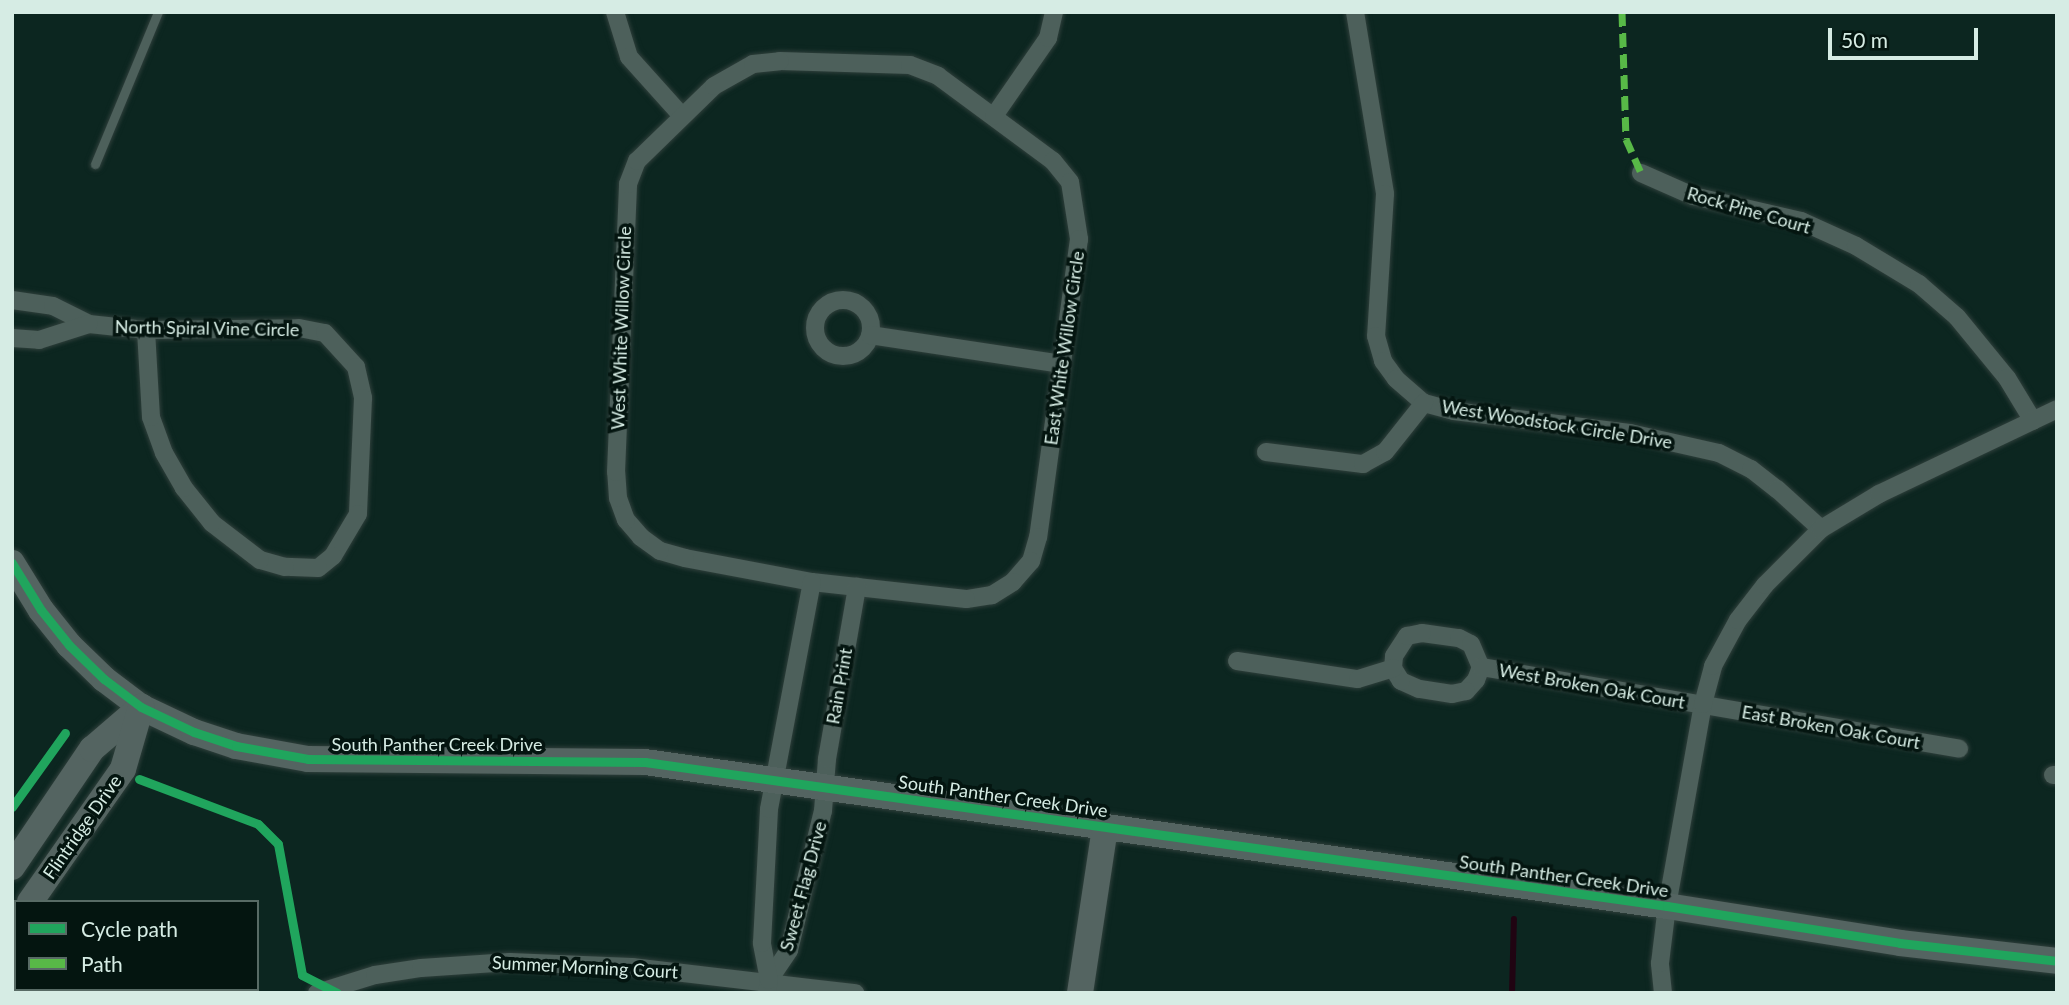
<!DOCTYPE html>
<style>
body{margin:0}
#map{position:relative;width:2069px;height:1005px;overflow:hidden;background:#0c2620;font-family:Lato,sans-serif}
div>[style]{position:absolute}
.stream>*{height:6px;margin:-3px;padding:0 3px;transform-origin:3px;border-radius:3px;background:#200412}
.roads{filter:drop-shadow(0 0 2px #2f3f3b) drop-shadow(0 0 2px #2f3f3b)}
.lane>*{height:9px;margin:-4.5px;padding:0 4.5px;transform-origin:4.5px;border-radius:4.5px;background:#4d605b}
.street>*{height:18px;margin:-9px;padding:0 9px;transform-origin:9px;border-radius:9px;background:#4d605b}
.street>.ring{margin:-9px;padding:0;box-sizing:content-box;background:none;border:18px solid #4d605b;border-radius:50%}
.secondary>*{height:26px;margin:-13px;padding:0 13px;transform-origin:13px;border-radius:13px;background:#546461}
.quiet>*{height:7px;margin-top:-3.5px;transform-origin:0;background:repeating-linear-gradient(90deg,#58b947 0 14px,transparent 0 21px)}
.cycleway>*{height:9px;margin:-4.5px;padding:0 4.5px;transform-origin:4.5px;border-radius:4.5px;background:#20a55d}
span{translate:-50% -50%;white-space:nowrap;text-align:center;line-height:1.15;-webkit-text-stroke:7px #041510;paint-order:stroke}
.street-label{font-size:18px;color:#d6ece4}
.frame{position:absolute;inset:0;border:14px solid #d6ece4;pointer-events:none}
.legend{position:absolute;left:14px;top:900px;width:245px;height:91px;box-sizing:border-box;background:#041510;border:2px solid #586b65;margin:0;padding:9px 12px;list-style:none;font-size:21px;color:#d6ece4}
.legend li{display:flex;align-items:center;gap:14px;height:35px}
.legend b{width:35px;border:2px solid #586b65}
.scale{position:absolute;left:1828px;top:28px;width:150px;height:32px;box-sizing:border-box;border:4px solid #d6ece4;border-top:0;padding-left:9px;font-size:21px;line-height:24px;white-space:nowrap;color:#d6ece4;-webkit-text-stroke:5px #041510;paint-order:stroke}
</style>
<div id="map">
<div class="stream">
<i style="left:1512px;top:993px;width:74px;rotate:-88.5deg"></i>
</div>
<div class="roads">
<div class="lane">
<i style="left:95px;top:164px;width:165px;rotate:-67.5deg"></i>
</div>
<div class="street">
<i style="left:615px;top:12px;width:47px;rotate:72.7deg"></i>
<i style="left:629px;top:57px;width:79px;rotate:48.1deg"></i>
<i style="left:1355px;top:12px;width:184px;rotate:80.6deg"></i>
<i style="left:1385px;top:194px;width:142px;rotate:93.6deg"></i>
<i style="left:1376px;top:336px;width:26px;rotate:74deg"></i>
<i style="left:1383px;top:361px;width:22px;rotate:54deg"></i>
<i style="left:1396px;top:379px;width:37px;rotate:41deg"></i>
<i style="left:1424px;top:403px;width:31px;rotate:15deg"></i>
<i style="left:1454px;top:411px;width:177px;rotate:7.1deg"></i>
<i style="left:1630px;top:433px;width:91px;rotate:12.7deg"></i>
<i style="left:1719px;top:453px;width:36px;rotate:27deg"></i>
<i style="left:1751px;top:469px;width:33px;rotate:38deg"></i>
<i style="left:1777px;top:489px;width:59px;rotate:42.3deg"></i>
<i style="left:780px;top:61px;width:130px;rotate:1.8deg"></i>
<i style="left:910px;top:65px;width:30px;rotate:21deg"></i>
<i style="left:938px;top:76px;width:143px;rotate:36.5deg"></i>
<i style="left:1053px;top:161px;width:27px;rotate:51deg"></i>
<i style="left:1070px;top:182px;width:58px;rotate:81deg"></i>
<i style="left:1079px;top:239px;width:301px;rotate:97.8deg"></i>
<i style="left:1038px;top:537px;width:25px;rotate:106deg"></i>
<i style="left:1031px;top:561px;width:28px;rotate:131deg"></i>
<i style="left:1013px;top:582px;width:25px;rotate:148deg"></i>
<i style="left:992px;top:595px;width:26px;rotate:171deg"></i>
<i style="left:966px;top:599px;width:155px;rotate:-173.7deg"></i>
<i style="left:812px;top:582px;width:129px;rotate:-169.3deg"></i>
<i style="left:685px;top:558px;width:26px;rotate:-164deg"></i>
<i style="left:660px;top:551px;width:24px;rotate:-144deg"></i>
<i style="left:641px;top:537px;width:23px;rotate:-131deg"></i>
<i style="left:626px;top:520px;width:23px;rotate:-110deg"></i>
<i style="left:618px;top:498px;width:26px;rotate:-94deg"></i>
<i style="left:616px;top:472px;width:288px;rotate:-87.6deg"></i>
<i style="left:628px;top:184px;width:25px;rotate:-69deg"></i>
<i style="left:637px;top:161px;width:107px;rotate:-44.2deg"></i>
<i style="left:714px;top:86px;width:45px;rotate:-29.4deg"></i>
<i style="left:753px;top:64px;width:27px;rotate:-6deg"></i>
<i style="left:994px;top:116px;width:95px;rotate:-55.3deg"></i>
<i style="left:1048px;top:38px;width:27px;rotate:-77deg"></i>
<i style="left:1641px;top:173px;width:57px;rotate:23.9deg"></i>
<i style="left:1693px;top:196px;width:111px;rotate:13deg"></i>
<i style="left:1801px;top:221px;width:60px;rotate:24.4deg"></i>
<i style="left:1856px;top:246px;width:74px;rotate:31.1deg"></i>
<i style="left:1919px;top:284px;width:50px;rotate:41deg"></i>
<i style="left:1957px;top:317px;width:79px;rotate:50.7deg"></i>
<i style="left:2007px;top:378px;width:50px;rotate:58.8deg"></i>
<i style="left:12px;top:300px;width:41px;rotate:8.3deg"></i>
<i style="left:53px;top:306px;width:40px;rotate:26.6deg"></i>
<i style="left:89px;top:324px;width:57px;rotate:6deg"></i>
<i style="left:146px;top:330px;width:153px;rotate:-0.7deg"></i>
<i style="left:299px;top:328px;width:26px;rotate:11deg"></i>
<i style="left:325px;top:333px;width:46px;rotate:47.6deg"></i>
<i style="left:356px;top:367px;width:32px;rotate:77deg"></i>
<i style="left:363px;top:398px;width:116px;rotate:92.5deg"></i>
<i style="left:358px;top:514px;width:49px;rotate:120.8deg"></i>
<i style="left:333px;top:556px;width:19px;rotate:141deg"></i>
<i style="left:318px;top:568px;width:33px;rotate:-178deg"></i>
<i style="left:285px;top:567px;width:26px;rotate:-164deg"></i>
<i style="left:260px;top:560px;width:61px;rotate:-142.4deg"></i>
<i style="left:212px;top:523px;width:45px;rotate:-128.7deg"></i>
<i style="left:184px;top:488px;width:40px;rotate:-119.7deg"></i>
<i style="left:164px;top:453px;width:38px;rotate:-110deg"></i>
<i style="left:151px;top:417px;width:87px;rotate:-93.3deg"></i>
<i class="ring" style="left:815px;top:300px;width:38px;height:38px"></i>
<i style="left:870px;top:335px;width:194px;rotate:8.6deg"></i>
<i style="left:12px;top:338px;width:27px;rotate:4deg"></i>
<i style="left:39px;top:340px;width:52px;rotate:-17.7deg"></i>
<i style="left:1266px;top:452px;width:98px;rotate:7.1deg"></i>
<i style="left:1363px;top:464px;width:25px;rotate:-29deg"></i>
<i style="left:1385px;top:452px;width:63px;rotate:-51.5deg"></i>
<i style="left:1422px;top:633px;width:37px;rotate:8deg"></i>
<i style="left:1459px;top:638px;width:13px;rotate:27deg"></i>
<i style="left:1471px;top:644px;width:25px;rotate:67deg"></i>
<i style="left:1481px;top:667px;width:14px;rotate:111deg"></i>
<i style="left:1476px;top:680px;width:15px;rotate:132deg"></i>
<i style="left:1466px;top:691px;width:14px;rotate:168deg"></i>
<i style="left:1452px;top:694px;width:33px;rotate:-171deg"></i>
<i style="left:1419px;top:689px;width:20px;rotate:-156deg"></i>
<i style="left:1401px;top:681px;width:15px;rotate:-122deg"></i>
<i style="left:1393px;top:668px;width:12px;rotate:-85deg"></i>
<i style="left:1394px;top:656px;width:24px;rotate:-57deg"></i>
<i style="left:1407px;top:636px;width:15px;rotate:-11deg"></i>
<i style="left:1237px;top:661px;width:122px;rotate:8.5deg"></i>
<i style="left:1358px;top:679px;width:37px;rotate:-17deg"></i>
<i style="left:1481px;top:667px;width:485px;rotate:9.7deg"></i>
<i style="left:2053px;top:775px;width:4px"></i>
<i style="left:769px;top:980px;width:36px;rotate:-56deg"></i>
<i style="left:789px;top:950px;width:143px;rotate:-76.3deg"></i>
<i style="left:823px;top:811px;width:52px;rotate:-85.6deg"></i>
<i style="left:827px;top:759px;width:175px;rotate:-80.1deg"></i>
<i style="left:317px;top:993px;width:61px;rotate:-17.2deg"></i>
<i style="left:375px;top:975px;width:47px;rotate:-8.7deg"></i>
<i style="left:421px;top:968px;width:89px;rotate:-3.9deg"></i>
<i style="left:510px;top:962px;width:122px;rotate:2.3deg"></i>
<i style="left:632px;top:967px;width:225px;rotate:6.7deg"></i>
<i style="left:767px;top:993px;width:13px;rotate:-81deg"></i>
<i style="left:769px;top:980px;width:38px;rotate:-101deg"></i>
<i style="left:762px;top:943px;width:134px;rotate:-87deg"></i>
<i style="left:769px;top:809px;width:231px;rotate:-79.3deg"></i>
<i style="left:1663px;top:993px;width:30px;rotate:-96deg"></i>
<i style="left:1660px;top:963px;width:57px;rotate:-83deg"></i>
<i style="left:1667px;top:906px;width:205px;rotate:-79.9deg"></i>
<i style="left:1703px;top:704px;width:39px;rotate:-75deg"></i>
<i style="left:1713px;top:666px;width:52px;rotate:-61.5deg"></i>
<i style="left:1738px;top:620px;width:44px;rotate:-52.4deg"></i>
<i style="left:1765px;top:585px;width:79px;rotate:-45deg"></i>
<i style="left:1821px;top:529px;width:68px;rotate:-31.1deg"></i>
<i style="left:1879px;top:494px;width:197px;rotate:-25.5deg"></i>
</div>
<div class="secondary">
<i style="left:12px;top:563px;width:55px;rotate:58.3deg"></i>
<i style="left:41px;top:610px;width:45px;rotate:51.3deg"></i>
<i style="left:69px;top:645px;width:49px;rotate:44.2deg"></i>
<i style="left:104px;top:679px;width:46px;rotate:37.1deg"></i>
<i style="left:141px;top:707px;width:59px;rotate:25.3deg"></i>
<i style="left:194px;top:732px;width:44px;rotate:18.4deg"></i>
<i style="left:236px;top:746px;width:73px;rotate:10.2deg"></i>
<i style="left:308px;top:759px;width:337px;rotate:0.5deg"></i>
<i style="left:645px;top:762px;width:1032px;rotate:8.02deg"></i>
<i style="left:1667px;top:906px;width:236px;rotate:9deg"></i>
<i style="left:1900px;top:943px;width:158px;rotate:6.5deg"></i>
<i style="left:12px;top:867px;width:143px;rotate:-55.9deg"></i>
<i style="left:92px;top:749px;width:65px;rotate:-40.6deg"></i>
<i style="left:30px;top:902px;width:162px;rotate:-55deg"></i>
<i style="left:123px;top:769px;width:65px;rotate:-73.8deg"></i>
<i style="left:12px;top:927px;width:6px;rotate:-51deg"></i>
<i style="left:1080px;top:993px;width:167px;rotate:-81.4deg"></i>
</div>
</div>
<div class="quiet">
<i style="left:1622px;top:12px;width:127px;rotate:88.2deg"></i>
<i style="left:1626px;top:139px;width:37px;rotate:66deg"></i>
</div>
<div class="cycleway">
<i style="left:12px;top:563px;width:55px;rotate:58.3deg"></i>
<i style="left:41px;top:610px;width:45px;rotate:51.3deg"></i>
<i style="left:69px;top:645px;width:49px;rotate:44.2deg"></i>
<i style="left:104px;top:679px;width:46px;rotate:37.1deg"></i>
<i style="left:141px;top:707px;width:59px;rotate:25.3deg"></i>
<i style="left:194px;top:732px;width:44px;rotate:18.4deg"></i>
<i style="left:236px;top:746px;width:73px;rotate:10.2deg"></i>
<i style="left:308px;top:759px;width:337px;rotate:0.5deg"></i>
<i style="left:645px;top:762px;width:1032px;rotate:8.02deg"></i>
<i style="left:1667px;top:906px;width:236px;rotate:9deg"></i>
<i style="left:1900px;top:943px;width:158px;rotate:6.5deg"></i>
<i style="left:139px;top:779px;width:127px;rotate:20.7deg"></i>
<i style="left:258px;top:824px;width:28px;rotate:45deg"></i>
<i style="left:278px;top:844px;width:133px;rotate:79.6deg"></i>
<i style="left:302px;top:975px;width:39px;rotate:27deg"></i>
<i style="left:12px;top:807px;width:91px;rotate:-54.4deg"></i>
</div>
<div class="street-label">
<span style="left:1749px;top:210px;rotate:16deg">Rock Pine Court</span>
<span style="left:207px;top:328px;rotate:1deg">North Spiral Vine Circle</span>
<span style="left:621px;top:328px;rotate:-88deg">West White Willow Circle</span>
<span style="left:1064px;top:348px;rotate:-82deg">East White Willow Circle</span>
<span style="left:1557px;top:424px;rotate:9deg">West Woodstock Circle Drive</span>
<span style="left:839px;top:686px;rotate:-80deg">Rain Print</span>
<span style="left:1592px;top:686px;rotate:10deg">West Broken Oak Court</span>
<span style="left:1831px;top:727px;rotate:10deg">East Broken Oak Court</span>
<span style="left:437px;top:744px">South Panther Creek Drive</span>
<span style="left:1003px;top:796px;rotate:8deg">South Panther Creek Drive</span>
<span style="left:82px;top:827px;rotate:-55deg">Flintridge Drive</span>
<span style="left:1564px;top:876px;rotate:8deg">South Panther Creek Drive</span>
<span style="left:803px;top:886px;rotate:-75deg">Sweet Flag Drive</span>
<span style="left:585px;top:967px;rotate:3deg">Summer Morning Court</span>
</div>
<div class="frame"></div>
<ul class="legend">
<li><b style="height:9px;background:#20a55d"></b>Cycle path</li>
<li><b style="height:9px;background:#58b947"></b>Path</li>
</ul>
<div class="scale">50 m</div>
</div>
